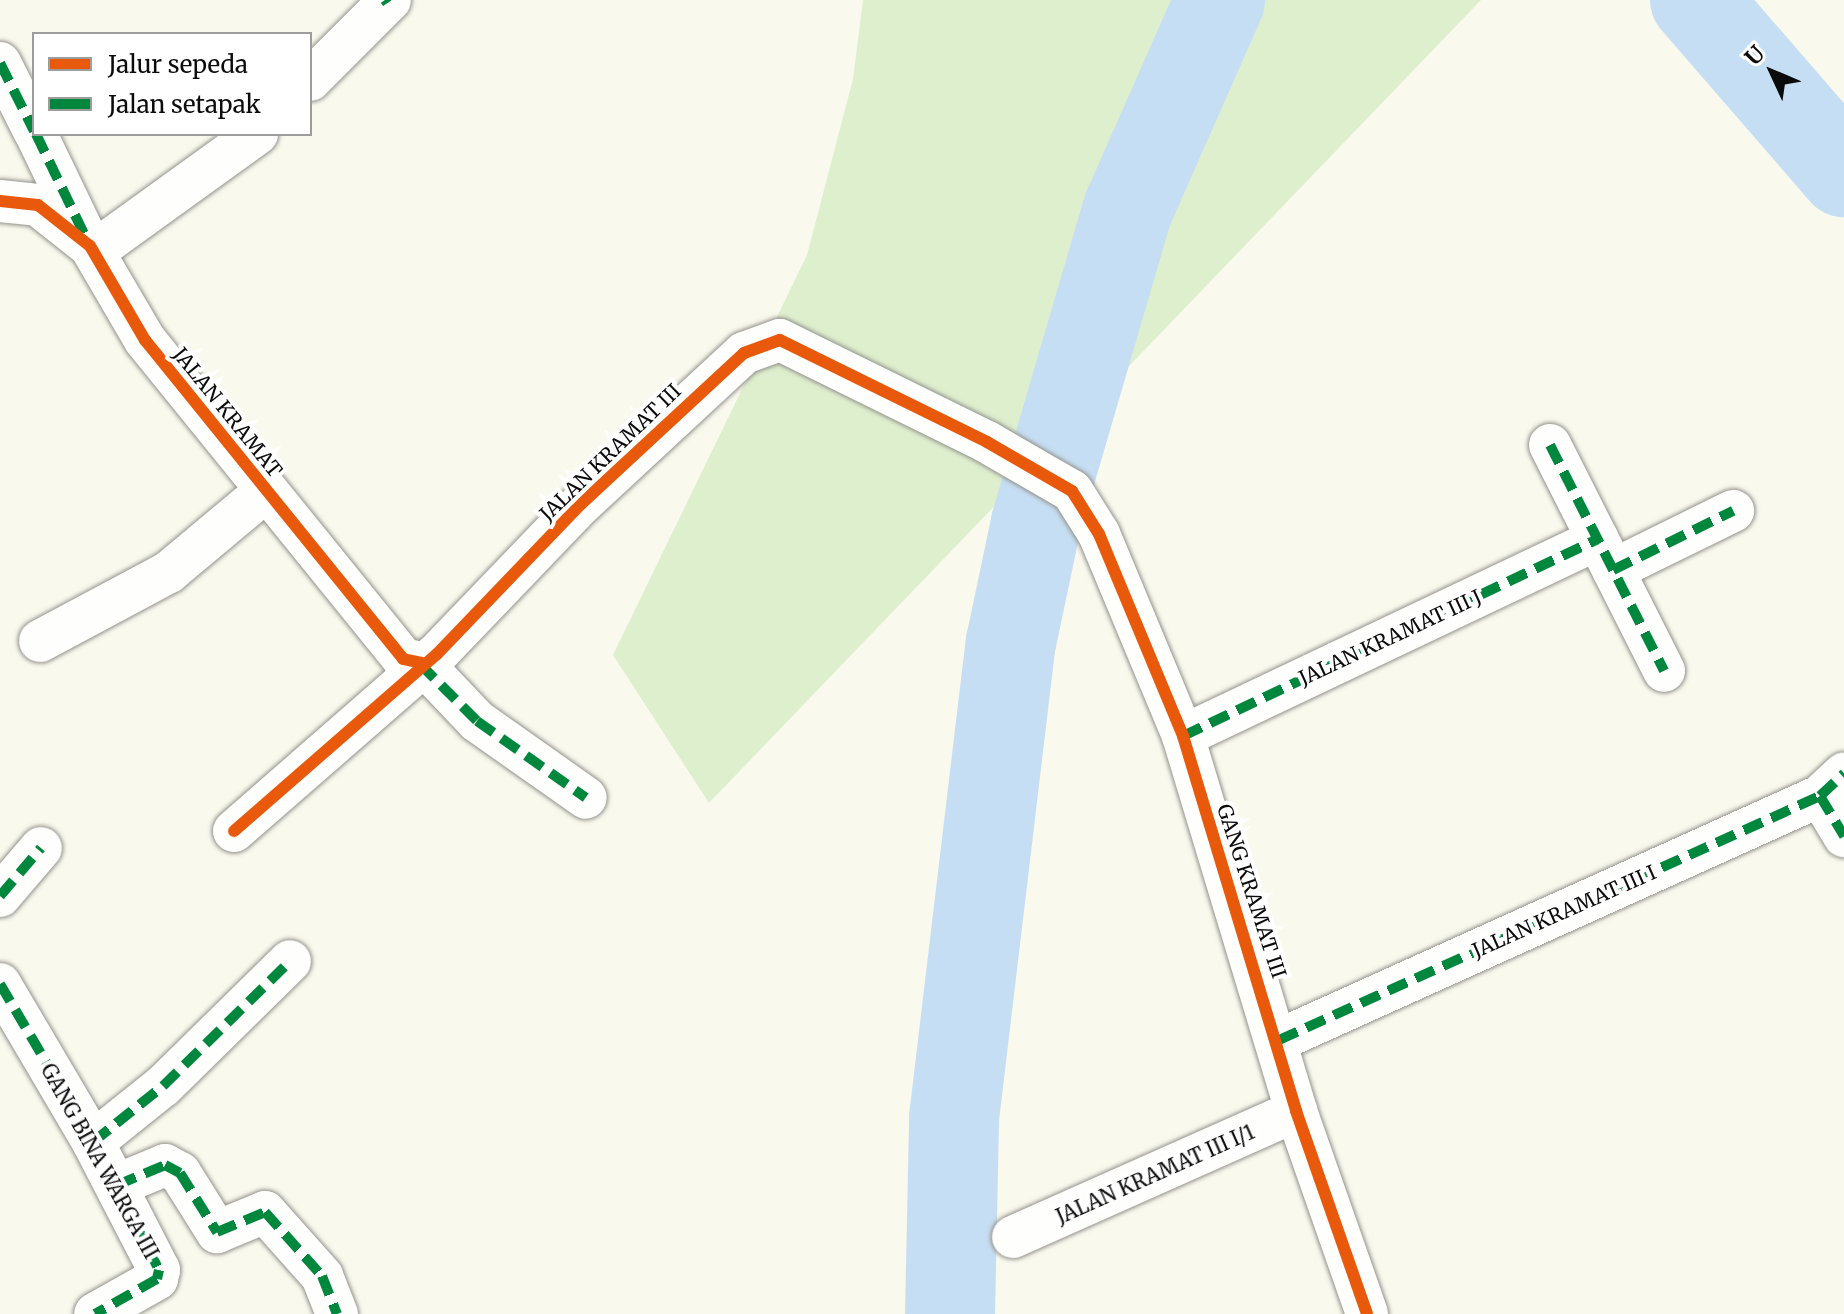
<!DOCTYPE html>
<style>
body{margin:0}
#map{position:relative;width:1844px;height:1314px;overflow:hidden;background:#faf9ed;font-family:Merriweather,serif}
div>[style]{position:absolute}
.green>*{inset:0;background:#deefce}
.river>*{height:90px;margin:-45px;padding:0 45px;transform-origin:45px;border-radius:45px;background:#c6def3}
.roads{filter:drop-shadow(0 0 2px #93928d) drop-shadow(0 0 2px #93928d)}
.street>*{height:42px;margin:-21px;padding:0 21px;transform-origin:21px;border-radius:21px;background:#fefefc}
.quiet>*{height:10px;margin-top:-5px;transform-origin:0;background:repeating-linear-gradient(90deg,#00873e 0 20px,transparent 0 30px)}
.cycleway>*{height:12px;margin:-6px;padding:0 6px;transform-origin:6px;border-radius:6px;background:#e8590c}
span{translate:-50% -50%;white-space:nowrap;text-align:center;line-height:1.15;-webkit-text-stroke:8px #fff;paint-order:stroke}
.street-label{font-size:20px;color:#0b0b0b}
.legend{position:absolute;left:32px;top:32px;width:280px;height:104px;box-sizing:border-box;background:#fff;border:2px solid #9d9d9d;margin:0;padding:10px 14px;list-style:none;font-size:24px;color:#0b0b0b}
.legend li{display:flex;align-items:center;gap:16px;height:40px}
.legend b{width:40px;border:2px solid #9d9d9d}
.north{position:absolute;left:1732px;top:32px;width:80px;height:80px;-webkit-text-stroke:6px #fff;paint-order:stroke;rotate:314deg;font-size:22px;font-weight:700;line-height:32px;text-align:center;color:#0b0b0b}
.north::after{content:'';display:block;margin:auto;width:28px;height:36px;background:#0b0b0b;clip-path:polygon(50% 0,100% 100%,50% 72%,0 100%)}
</style>
<div id="map">
<div class="green">
<i style="clip-path:polygon(863px 0,1481px 0,709px 803px,613px 655px,807px 255px,853px 79px)"></i>
</div>
<div class="river">
<i style="left:1695px;top:0;width:228px;rotate:49.1deg"></i>
<i style="left:950px;top:1314px;width:196px;rotate:-88.8deg"></i>
<i style="left:954px;top:1118px;width:479px;rotate:-83.2deg"></i>
<i style="left:1011px;top:642px;width:122px;rotate:-78.1deg"></i>
<i style="left:1036px;top:523px;width:327px;rotate:-73.7deg"></i>
<i style="left:1128px;top:209px;width:228px;rotate:-66.2deg"></i>
</div>
<div class="roads">
<div class="street">
<i style="left:0;top:63px;width:76px;rotate:63.4deg"></i>
<i style="left:310px;top:80px;width:113px;rotate:-45deg"></i>
<i style="left:36px;top:134px;width:124px;rotate:64.3deg"></i>
<i style="left:90px;top:246px;width:17px;rotate:-13deg"></i>
<i style="left:107px;top:242px;width:185px;rotate:-35.8deg"></i>
<i style="left:0;top:201px;width:38px;rotate:6deg"></i>
<i style="left:38px;top:205px;width:66px;rotate:38.3deg"></i>
<i style="left:90px;top:246px;width:109px;rotate:59.7deg"></i>
<i style="left:145px;top:340px;width:410px;rotate:51deg"></i>
<i style="left:403px;top:659px;width:19px;rotate:12deg"></i>
<i style="left:1550px;top:445px;width:253px;rotate:63.2deg"></i>
<i style="left:1613px;top:570px;width:134px;rotate:-26.2deg"></i>
<i style="left:40px;top:641px;width:146px;rotate:-28.1deg"></i>
<i style="left:169px;top:572px;width:126px;rotate:-39.9deg"></i>
<i style="left:422px;top:663px;width:80px;rotate:46.5deg"></i>
<i style="left:477px;top:721px;width:133px;rotate:35.2deg"></i>
<i style="left:1183px;top:736px;width:459px;rotate:-25.4deg"></i>
<i style="left:1820px;top:796px;width:47px;rotate:59deg"></i>
<i style="left:234px;top:831px;width:269px;rotate:-41.1deg"></i>
<i style="left:437px;top:654px;width:208px;rotate:-46.2deg"></i>
<i style="left:581px;top:504px;width:222px;rotate:-42.8deg"></i>
<i style="left:744px;top:353px;width:38px;rotate:-20deg"></i>
<i style="left:780px;top:340px;width:231px;rotate:26.2deg"></i>
<i style="left:987px;top:442px;width:98px;rotate:30deg"></i>
<i style="left:1072px;top:491px;width:51px;rotate:57.9deg"></i>
<i style="left:1099px;top:534px;width:219px;rotate:67.4deg"></i>
<i style="left:1183px;top:736px;width:392px;rotate:73.2deg"></i>
<i style="left:1296px;top:1111px;width:215px;rotate:70.7deg"></i>
<i style="left:0;top:896px;width:63px;rotate:-49.5deg"></i>
<i style="left:0;top:984px;width:183px;rotate:59.5deg"></i>
<i style="left:93px;top:1142px;width:144px;rotate:62.7deg"></i>
<i style="left:159px;top:1270px;width:9px;rotate:103deg"></i>
<i style="left:157px;top:1279px;width:71px;rotate:150.6deg"></i>
<i style="left:1279px;top:1040px;width:593px;rotate:-24.28deg"></i>
<i style="left:1820px;top:796px;width:33px;rotate:-43deg"></i>
<i style="left:93px;top:1142px;width:90px;rotate:-38.7deg"></i>
<i style="left:163px;top:1086px;width:178px;rotate:-44.5deg"></i>
<i style="left:117px;top:1185px;width:52px;rotate:-22.6deg"></i>
<i style="left:165px;top:1165px;width:17px;rotate:28deg"></i>
<i style="left:180px;top:1173px;width:70px;rotate:57.9deg"></i>
<i style="left:217px;top:1232px;width:52px;rotate:-22.6deg"></i>
<i style="left:265px;top:1212px;width:86px;rotate:48.3deg"></i>
<i style="left:322px;top:1276px;width:41px;rotate:68.5deg"></i>
<i style="left:1013px;top:1237px;width:310px;rotate:-24deg"></i>
</div>
</div>
<div class="quiet">
<i style="left:385px;top:0;width:4px;rotate:56deg"></i>
<i style="left:0;top:63px;width:76px;rotate:63.4deg"></i>
<i style="left:36px;top:134px;width:113px;rotate:64.3deg"></i>
<i style="left:1550px;top:445px;width:253px;rotate:63.2deg"></i>
<i style="left:1613px;top:570px;width:134px;rotate:-26.2deg"></i>
<i style="left:420px;top:664px;width:81px;rotate:45deg"></i>
<i style="left:477px;top:721px;width:133px;rotate:35.2deg"></i>
<i style="left:1183px;top:736px;width:459px;rotate:-25.4deg"></i>
<i style="left:1820px;top:796px;width:47px;rotate:59deg"></i>
<i style="left:0;top:896px;width:63px;rotate:-49.5deg"></i>
<i style="left:0;top:984px;width:183px;rotate:59.5deg"></i>
<i style="left:93px;top:1142px;width:144px;rotate:62.7deg"></i>
<i style="left:159px;top:1270px;width:9px;rotate:103deg"></i>
<i style="left:157px;top:1279px;width:71px;rotate:150.6deg"></i>
<i style="left:1279px;top:1040px;width:593px;rotate:-24.28deg"></i>
<i style="left:1820px;top:796px;width:33px;rotate:-43deg"></i>
<i style="left:93px;top:1142px;width:90px;rotate:-38.7deg"></i>
<i style="left:163px;top:1086px;width:178px;rotate:-44.5deg"></i>
<i style="left:117px;top:1185px;width:52px;rotate:-22.6deg"></i>
<i style="left:165px;top:1165px;width:17px;rotate:28deg"></i>
<i style="left:180px;top:1173px;width:70px;rotate:57.9deg"></i>
<i style="left:217px;top:1232px;width:52px;rotate:-22.6deg"></i>
<i style="left:265px;top:1212px;width:86px;rotate:48.3deg"></i>
<i style="left:322px;top:1276px;width:41px;rotate:68.5deg"></i>
</div>
<div class="cycleway">
<i style="left:0;top:201px;width:38px;rotate:6deg"></i>
<i style="left:38px;top:205px;width:66px;rotate:38.3deg"></i>
<i style="left:90px;top:246px;width:109px;rotate:59.7deg"></i>
<i style="left:145px;top:340px;width:410px;rotate:51deg"></i>
<i style="left:403px;top:659px;width:19px;rotate:12deg"></i>
<i style="left:234px;top:831px;width:269px;rotate:-41.1deg"></i>
<i style="left:437px;top:654px;width:208px;rotate:-46.2deg"></i>
<i style="left:581px;top:504px;width:222px;rotate:-42.8deg"></i>
<i style="left:744px;top:353px;width:38px;rotate:-20deg"></i>
<i style="left:780px;top:340px;width:231px;rotate:26.2deg"></i>
<i style="left:987px;top:442px;width:98px;rotate:30deg"></i>
<i style="left:1072px;top:491px;width:51px;rotate:57.9deg"></i>
<i style="left:1099px;top:534px;width:219px;rotate:67.4deg"></i>
<i style="left:1183px;top:736px;width:392px;rotate:73.2deg"></i>
<i style="left:1296px;top:1111px;width:215px;rotate:70.7deg"></i>
</div>
<div class="street-label">
<span style="left:228px;top:412px;rotate:51deg">JALAN KRAMAT</span>
<span style="left:610px;top:452px;rotate:-44deg">JALAN KRAMAT III</span>
<span style="left:1390px;top:637px;rotate:-25deg">JALAN KRAMAT III J</span>
<span style="left:1252px;top:891px;rotate:72deg">GANG KRAMAT III</span>
<span style="left:1564px;top:911px;rotate:-24deg">JALAN KRAMAT III I</span>
<span style="left:100px;top:1161px;rotate:61deg">GANG BINA WARGA III</span>
<span style="left:1155px;top:1174px;rotate:-24deg">JALAN KRAMAT III I/1</span>
</div>
<ul class="legend">
<li><b style="height:10px;background:#e8590c"></b>Jalur sepeda</li>
<li><b style="height:10px;background:#00873e"></b>Jalan setapak</li>
</ul>
<div class="north">U</div>
</div>
